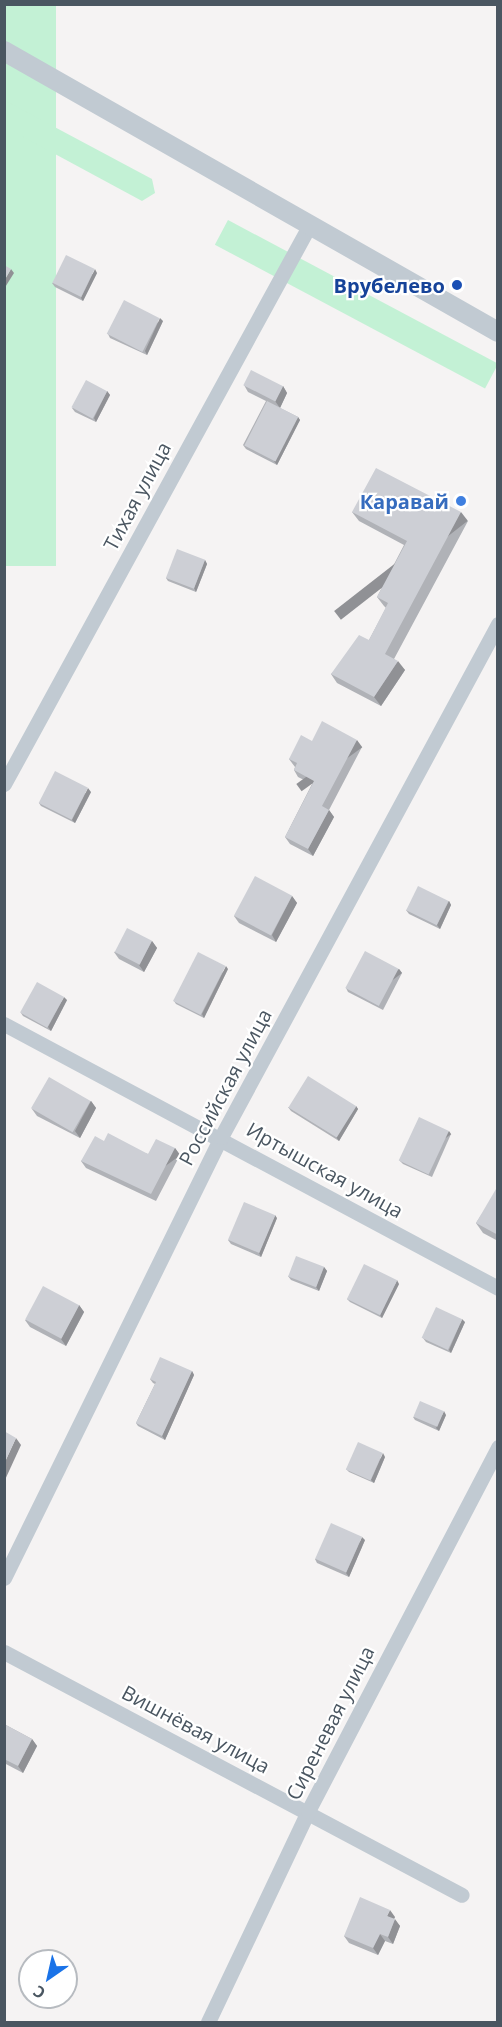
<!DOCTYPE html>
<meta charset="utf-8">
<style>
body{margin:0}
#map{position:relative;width:502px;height:2027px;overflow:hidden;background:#f5f3f3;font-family:"Open Sans",sans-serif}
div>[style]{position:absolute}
.green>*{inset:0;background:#c3f1d5;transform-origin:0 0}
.minor>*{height:15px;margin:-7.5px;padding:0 7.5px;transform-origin:7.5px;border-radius:7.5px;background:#c1cad2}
.tertiary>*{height:20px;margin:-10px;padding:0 10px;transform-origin:10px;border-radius:10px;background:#c1cad2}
.wall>*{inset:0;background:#b0b2b7}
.shaded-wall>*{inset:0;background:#909195;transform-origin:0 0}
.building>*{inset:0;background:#cdcfd5;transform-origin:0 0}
.dots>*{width:16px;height:16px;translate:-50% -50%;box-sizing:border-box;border:3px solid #fff;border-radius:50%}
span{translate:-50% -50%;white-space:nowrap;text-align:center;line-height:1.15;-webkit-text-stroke:4.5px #fff;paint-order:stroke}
.transit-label{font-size:20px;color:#164399;font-weight:700}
.right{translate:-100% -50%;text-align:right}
.street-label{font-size:20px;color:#4a5661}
.shop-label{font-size:20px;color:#366cbe;font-weight:700}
.frame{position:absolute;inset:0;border:6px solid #4a5661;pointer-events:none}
.north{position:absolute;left:18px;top:1949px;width:60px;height:60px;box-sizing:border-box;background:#fff;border:2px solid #b7bbc0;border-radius:50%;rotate:214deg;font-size:16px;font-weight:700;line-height:24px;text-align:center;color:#4a5661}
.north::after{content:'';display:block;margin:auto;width:21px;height:27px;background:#1a73e8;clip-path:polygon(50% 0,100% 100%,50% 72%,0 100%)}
</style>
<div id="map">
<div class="green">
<i style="left:4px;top:5px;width:52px;height:561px"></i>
<i style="clip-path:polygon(4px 100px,152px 179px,155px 193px,142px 201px,5px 127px)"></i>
<i style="left:228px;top:220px;width:306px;height:28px;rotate:28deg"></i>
</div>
<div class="minor">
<i style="left:4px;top:784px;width:634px;rotate:-61.33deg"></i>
<i style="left:4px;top:1024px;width:560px;rotate:28.12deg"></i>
<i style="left:4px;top:1578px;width:491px;rotate:-63.8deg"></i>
<i style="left:221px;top:1137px;width:583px;rotate:-61.63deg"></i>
<i style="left:4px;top:1652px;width:518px;rotate:27.95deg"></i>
<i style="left:208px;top:2022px;width:233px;rotate:-64.6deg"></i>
<i style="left:308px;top:1811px;width:411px;rotate:-62.4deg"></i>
</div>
<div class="tertiary">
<i style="left:4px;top:51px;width:568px;rotate:29.63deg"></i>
</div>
<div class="wall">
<i style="clip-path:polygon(97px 273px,83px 301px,55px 287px,52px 283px)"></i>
<i style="clip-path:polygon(163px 321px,147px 355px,110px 338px,108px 334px)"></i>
<i style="clip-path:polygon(244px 385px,283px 386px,287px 393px,280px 408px,298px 417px,300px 420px,277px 465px,246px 449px,243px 445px,266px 401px,248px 392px)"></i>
<i style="clip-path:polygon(107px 391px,110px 395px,96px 422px,75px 412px,72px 408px)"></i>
<i style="clip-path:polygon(352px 512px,468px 521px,394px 659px,405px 670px,381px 706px,337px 683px,331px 674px,369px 640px,386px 608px,384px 606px,377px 597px,404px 545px,359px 521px)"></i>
<i style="clip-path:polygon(205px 560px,207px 564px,196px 592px,168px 581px,166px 578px)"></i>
<i style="clip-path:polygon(312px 741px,362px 747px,329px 810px,334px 817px,313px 856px,290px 844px,285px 837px,312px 784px,298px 777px,294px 770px,295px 767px,289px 759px)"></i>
<i style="clip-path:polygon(91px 792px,75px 823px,41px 806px,39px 803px)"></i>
<i style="clip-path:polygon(292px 896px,297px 903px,276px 942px,239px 923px,234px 916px)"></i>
<i style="clip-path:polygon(449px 901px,451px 905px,440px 929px,409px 914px,406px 910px)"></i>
<i style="clip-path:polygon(152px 941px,157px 948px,144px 972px,119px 959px,114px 952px)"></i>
<i style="clip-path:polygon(228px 969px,204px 1018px,176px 1004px,174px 1001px)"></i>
<i style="clip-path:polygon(399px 969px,402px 973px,383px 1010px,348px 992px,346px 988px)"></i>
<i style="clip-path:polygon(67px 1000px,51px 1031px,23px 1016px,21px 1013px)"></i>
<i style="clip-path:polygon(91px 1101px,96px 1108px,80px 1138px,37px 1116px,32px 1109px)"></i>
<i style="clip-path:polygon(356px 1106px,358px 1109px,339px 1141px,291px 1111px,288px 1107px)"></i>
<i style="clip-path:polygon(451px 1134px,432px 1177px,403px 1164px,400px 1161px)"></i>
<i style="clip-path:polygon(104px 1141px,148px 1154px,175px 1148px,180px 1155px,156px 1201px,86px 1168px,81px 1161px)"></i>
<i style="clip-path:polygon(498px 1190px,498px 1241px,483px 1233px,476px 1223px)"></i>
<i style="clip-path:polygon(277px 1218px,261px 1257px,231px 1244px,228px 1240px)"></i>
<i style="clip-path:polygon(324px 1267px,327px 1271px,319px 1291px,291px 1280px,288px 1276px)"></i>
<i style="clip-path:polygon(399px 1284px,382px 1318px,350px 1302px,347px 1299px)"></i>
<i style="clip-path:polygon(79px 1305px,84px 1312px,66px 1346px,30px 1327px,25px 1320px)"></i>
<i style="clip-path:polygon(465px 1322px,451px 1353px,426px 1342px,423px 1338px)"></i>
<i style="clip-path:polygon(192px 1371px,194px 1375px,165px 1440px,138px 1426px,136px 1423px,155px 1384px,153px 1383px,150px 1379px)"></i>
<i style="clip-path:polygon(446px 1415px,439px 1431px,415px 1420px,413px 1417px)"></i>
<i style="clip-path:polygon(385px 1457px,374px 1483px,349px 1472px,346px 1469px)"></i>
<i style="clip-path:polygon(365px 1540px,349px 1577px,317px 1563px,315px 1559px)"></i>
<i style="clip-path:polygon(4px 1724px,32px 1739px,37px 1746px,23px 1773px,4px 1763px)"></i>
<i style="clip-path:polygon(395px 1917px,394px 1919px,400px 1926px,393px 1944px,385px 1941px,378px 1955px,349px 1943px,344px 1936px)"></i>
</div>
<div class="shaded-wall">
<i style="clip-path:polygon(11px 269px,14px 273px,4px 289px,4px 281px)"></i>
<i style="clip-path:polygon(95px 269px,97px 273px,83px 301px,81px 298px)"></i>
<i style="clip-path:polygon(160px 318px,163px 321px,147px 355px,145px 351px)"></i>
<i style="clip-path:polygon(283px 386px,287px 393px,280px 408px,275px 401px)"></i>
<i style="clip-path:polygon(107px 391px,110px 395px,96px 422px,94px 418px)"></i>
<i style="clip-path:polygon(298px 417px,300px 420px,277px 465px,274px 461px)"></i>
<i style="left:461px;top:512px;width:11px;height:161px;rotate:52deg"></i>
<i style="clip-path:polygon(205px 560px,207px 564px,196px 592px,194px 588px)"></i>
<i style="clip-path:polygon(398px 661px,405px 670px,381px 706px,374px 697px)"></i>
<i style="left:357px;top:740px;width:9px;height:75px;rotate:54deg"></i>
<i style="clip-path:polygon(88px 788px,91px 792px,75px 823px,72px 820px)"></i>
<i style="clip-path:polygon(329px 810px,334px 817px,313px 856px,308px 849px)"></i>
<i style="clip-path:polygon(292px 896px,297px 903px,276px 942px,272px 935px)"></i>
<i style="clip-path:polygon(449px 901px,451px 905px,440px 929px,437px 925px)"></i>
<i style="clip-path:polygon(152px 941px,157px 948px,144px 972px,139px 965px)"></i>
<i style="clip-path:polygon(226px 966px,228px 969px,204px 1018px,202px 1014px)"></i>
<i style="left:399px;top:969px;width:5px;height:42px;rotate:53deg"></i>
<i style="clip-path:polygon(64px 997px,67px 1000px,51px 1031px,48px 1027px)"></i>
<i style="clip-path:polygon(91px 1101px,96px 1108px,80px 1138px,75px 1131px)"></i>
<i style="clip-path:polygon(356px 1106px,358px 1109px,339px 1141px,336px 1137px)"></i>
<i style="left:449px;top:1131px;width:4px;height:47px;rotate:56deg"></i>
<i style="left:175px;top:1148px;width:9px;height:52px;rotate:54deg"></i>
<i style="clip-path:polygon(275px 1215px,277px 1218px,261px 1257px,259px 1253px)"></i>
<i style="clip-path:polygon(324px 1267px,327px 1271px,319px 1291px,316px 1287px)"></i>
<i style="clip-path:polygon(397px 1280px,399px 1284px,382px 1318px,380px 1315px)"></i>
<i style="clip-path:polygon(79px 1305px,84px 1312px,66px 1346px,61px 1339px)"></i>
<i style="clip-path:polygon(462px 1319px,465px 1322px,451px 1353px,449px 1350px)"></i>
<i style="clip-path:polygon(192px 1371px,194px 1375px,165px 1440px,162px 1436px)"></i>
<i style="clip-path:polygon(444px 1411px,446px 1415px,439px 1431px,436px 1428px)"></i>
<i style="clip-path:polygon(16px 1438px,21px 1445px,4px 1482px,4px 1464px)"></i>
<i style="clip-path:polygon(383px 1453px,385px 1457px,374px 1483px,371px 1480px)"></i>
<i style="clip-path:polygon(362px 1537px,365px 1540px,349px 1577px,346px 1573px)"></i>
<i style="clip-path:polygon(32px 1739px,37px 1746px,23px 1773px,18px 1766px)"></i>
<i style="clip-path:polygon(390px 1910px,395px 1917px,392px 1923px,387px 1916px)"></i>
<i style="clip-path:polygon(395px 1919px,400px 1926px,393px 1944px,388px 1937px)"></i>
<i style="clip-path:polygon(380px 1934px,385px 1941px,378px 1955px,373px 1948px)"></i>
</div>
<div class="building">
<i style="left:66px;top:255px;width:32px;height:31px;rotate:26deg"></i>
<i style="clip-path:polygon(4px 265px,11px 269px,4px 281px)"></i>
<i style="left:124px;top:300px;width:40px;height:38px;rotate:27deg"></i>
<i style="left:251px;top:370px;width:36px;height:17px;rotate:27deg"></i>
<i style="left:86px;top:380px;width:24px;height:31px;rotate:28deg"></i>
<i style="left:267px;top:401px;width:35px;height:50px;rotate:27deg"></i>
<i style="clip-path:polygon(376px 468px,461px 512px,385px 654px,398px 661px,374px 697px,331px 674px,359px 635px,369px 640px,388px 603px,377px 597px,407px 541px,352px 512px)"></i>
<i style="left:177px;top:549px;width:30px;height:31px;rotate:21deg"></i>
<i style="clip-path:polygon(322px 721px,357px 740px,322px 806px,329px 810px,308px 849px,285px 837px,314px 781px,294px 770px,297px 763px,289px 759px,301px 735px,312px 741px)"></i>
<i style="left:55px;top:771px;width:37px;height:36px;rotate:27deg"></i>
<i style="left:255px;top:876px;width:42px;height:45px;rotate:28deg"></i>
<i style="left:418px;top:886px;width:34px;height:27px;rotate:26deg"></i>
<i style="left:127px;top:928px;width:28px;height:27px;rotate:27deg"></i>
<i style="left:365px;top:951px;width:38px;height:42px;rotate:28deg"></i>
<i style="left:198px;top:952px;width:31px;height:55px;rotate:27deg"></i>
<i style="left:37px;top:982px;width:31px;height:35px;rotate:29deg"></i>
<i style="left:308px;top:1076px;width:57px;height:37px;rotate:32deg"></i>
<i style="left:49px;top:1077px;width:48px;height:36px;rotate:30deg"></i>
<i style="left:419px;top:1117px;width:33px;height:48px;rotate:25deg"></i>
<i style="clip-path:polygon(108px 1133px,148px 1154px,156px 1139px,175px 1148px,151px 1194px,81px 1161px,95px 1136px,104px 1141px)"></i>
<i style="clip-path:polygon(496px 1189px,498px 1190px,498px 1235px,476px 1223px)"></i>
<i style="left:244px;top:1202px;width:34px;height:41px;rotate:23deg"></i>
<i style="left:296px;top:1256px;width:30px;height:22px;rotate:21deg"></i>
<i style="left:364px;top:1264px;width:37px;height:39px;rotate:26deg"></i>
<i style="left:43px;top:1286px;width:41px;height:38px;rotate:28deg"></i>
<i style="left:436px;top:1307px;width:29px;height:34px;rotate:25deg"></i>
<i style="clip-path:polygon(160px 1357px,192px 1371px,162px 1436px,136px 1423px,156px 1382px,150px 1379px)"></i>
<i style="left:420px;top:1401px;width:26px;height:17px;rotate:23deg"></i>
<i style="clip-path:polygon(4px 1431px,16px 1438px,4px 1464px)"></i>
<i style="left:358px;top:1442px;width:27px;height:30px;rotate:24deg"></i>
<i style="left:331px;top:1523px;width:34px;height:39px;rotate:24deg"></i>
<i style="clip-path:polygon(4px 1724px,32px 1739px,18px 1766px,4px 1759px)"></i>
<i style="clip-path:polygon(360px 1897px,390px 1910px,387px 1916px,395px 1919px,388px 1937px,380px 1934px,373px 1948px,344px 1936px)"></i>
</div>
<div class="dots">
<i style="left:457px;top:285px;background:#1a4fb4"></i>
<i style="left:461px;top:501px;background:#3f7fe0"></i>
</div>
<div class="transit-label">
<span class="right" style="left:445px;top:285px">Врубелево</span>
</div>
<div class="street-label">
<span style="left:137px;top:496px;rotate:-62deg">Тихая улица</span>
<span style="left:225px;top:1087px;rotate:-62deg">Российская улица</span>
<span style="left:325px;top:1170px;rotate:29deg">Иртышская улица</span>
<span style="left:330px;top:1723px;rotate:-63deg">Сиреневая улица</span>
<span style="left:196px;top:1729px;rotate:28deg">Вишнёвая улица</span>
</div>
<div class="shop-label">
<span class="right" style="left:449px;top:501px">Каравай</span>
</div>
<div class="frame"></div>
<div class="north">С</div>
</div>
